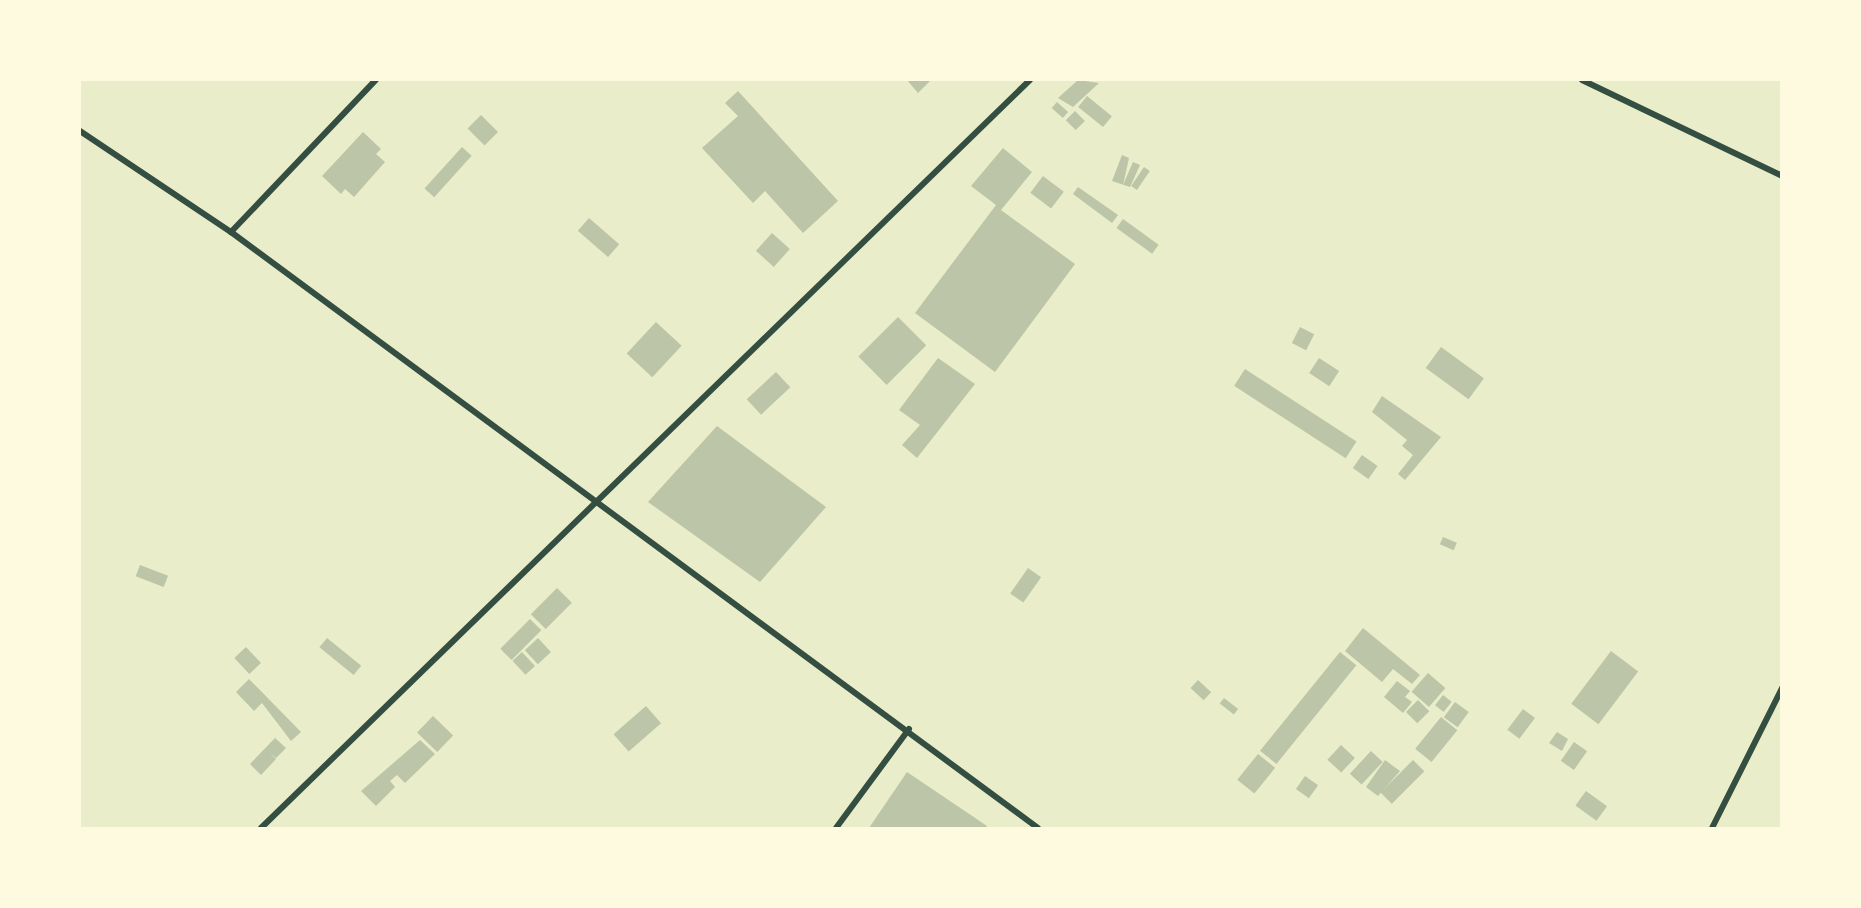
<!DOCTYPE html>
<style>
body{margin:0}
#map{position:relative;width:1861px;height:908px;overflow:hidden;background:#e9edc9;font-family:"Titillium Web",sans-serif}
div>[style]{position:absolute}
.building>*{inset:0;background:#bcc5a7;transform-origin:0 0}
.minor>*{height:6px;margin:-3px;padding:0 3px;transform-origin:3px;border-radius:3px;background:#344e41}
span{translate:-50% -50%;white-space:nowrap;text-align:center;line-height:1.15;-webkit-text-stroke:5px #fefae0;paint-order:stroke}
.frame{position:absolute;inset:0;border:81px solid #fefae0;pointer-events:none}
</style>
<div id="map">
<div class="building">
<i style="clip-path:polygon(907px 80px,931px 80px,918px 93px)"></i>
<i style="clip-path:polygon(1078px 80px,1099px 83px,1073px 107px,1058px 98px)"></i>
<i style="clip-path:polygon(738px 91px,838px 201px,803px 233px,765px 191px,753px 203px,702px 148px,738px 116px,725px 103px)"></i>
<i style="left:1087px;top:96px;width:32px;height:14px;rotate:39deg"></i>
<i style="left:1057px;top:102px;width:15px;height:8px;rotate:42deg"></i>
<i style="left:1075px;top:111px;width:14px;height:13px;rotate:45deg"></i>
<i style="left:481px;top:115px;width:24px;height:19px;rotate:45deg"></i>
<i style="clip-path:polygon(363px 132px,381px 149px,376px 154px,385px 162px,354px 197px,345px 189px,341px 194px,322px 176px)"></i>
<i style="left:462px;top:147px;width:13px;height:56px;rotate:42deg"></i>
<i style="clip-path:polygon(1003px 148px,1032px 172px,1001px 210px,1075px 264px,995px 372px,915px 313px,996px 205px,971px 186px)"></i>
<i style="clip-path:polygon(1122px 155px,1129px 158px,1123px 185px,1133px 162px,1140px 165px,1130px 187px,1112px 181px)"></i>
<i style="left:1144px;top:167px;width:7px;height:23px;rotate:34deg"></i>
<i style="left:1043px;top:176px;width:26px;height:21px;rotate:37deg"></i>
<i style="clip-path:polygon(1078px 187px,1118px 215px,1112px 223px,1073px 194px)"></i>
<i style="left:589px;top:218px;width:40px;height:17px;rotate:41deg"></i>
<i style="left:1123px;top:219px;width:44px;height:11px;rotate:36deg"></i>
<i style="left:772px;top:233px;width:24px;height:24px;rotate:42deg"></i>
<i style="left:898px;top:317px;width:40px;height:56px;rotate:45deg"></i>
<i style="left:656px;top:322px;width:35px;height:43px;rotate:43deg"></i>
<i style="left:1300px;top:327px;width:16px;height:18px;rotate:27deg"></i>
<i style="left:1441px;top:347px;width:53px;height:26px;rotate:36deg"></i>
<i style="clip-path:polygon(938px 358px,975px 384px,917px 458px,902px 445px,920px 425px,899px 410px)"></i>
<i style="left:1319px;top:358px;width:24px;height:18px;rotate:33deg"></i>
<i style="left:1245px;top:369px;width:133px;height:20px;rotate:33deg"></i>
<i style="left:776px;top:372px;width:21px;height:40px;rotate:47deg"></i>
<i style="clip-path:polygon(1382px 396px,1441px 437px,1405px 480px,1398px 474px,1413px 455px,1402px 446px,1407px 440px,1372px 412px)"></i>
<i style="clip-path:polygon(717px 426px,826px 507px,760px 582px,648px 502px)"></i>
<i style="left:1362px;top:455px;width:19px;height:16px;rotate:35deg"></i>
<i style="left:1443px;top:537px;width:15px;height:8px;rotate:23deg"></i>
<i style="left:140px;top:565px;width:30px;height:12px;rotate:21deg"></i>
<i style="left:1028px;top:568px;width:16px;height:31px;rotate:35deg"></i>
<i style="left:557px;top:588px;width:21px;height:37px;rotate:45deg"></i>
<i style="left:530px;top:619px;width:16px;height:42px;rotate:45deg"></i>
<i style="clip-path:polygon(1363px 628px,1420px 675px,1412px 684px,1393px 669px,1382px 682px,1345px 651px)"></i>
<i style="left:327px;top:638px;width:44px;height:12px;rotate:39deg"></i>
<i style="left:538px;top:638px;width:19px;height:18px;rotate:47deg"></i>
<i style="left:246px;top:647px;width:22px;height:16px;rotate:47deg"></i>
<i style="left:1611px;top:651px;width:34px;height:66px;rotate:37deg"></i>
<i style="left:522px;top:652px;width:19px;height:13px;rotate:47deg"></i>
<i style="left:1340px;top:652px;width:21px;height:127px;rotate:39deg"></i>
<i style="left:1428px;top:673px;width:23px;height:25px;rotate:41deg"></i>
<i style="clip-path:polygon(249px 679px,301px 732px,291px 741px,262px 703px,254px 711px,236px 692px)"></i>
<i style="left:1198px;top:680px;width:18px;height:11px;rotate:43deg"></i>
<i style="clip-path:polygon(1397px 681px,1410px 691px,1405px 697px,1412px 702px,1403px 713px,1384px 697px)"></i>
<i style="left:1443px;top:695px;width:11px;height:13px;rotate:38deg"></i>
<i style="left:1224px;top:698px;width:18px;height:7px;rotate:38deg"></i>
<i style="left:1418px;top:700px;width:16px;height:17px;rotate:45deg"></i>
<i style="left:1455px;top:702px;width:17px;height:19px;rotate:36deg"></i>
<i style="left:646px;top:706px;width:23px;height:43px;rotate:49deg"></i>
<i style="left:1523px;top:709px;width:15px;height:26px;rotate:37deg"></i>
<i style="left:433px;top:716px;width:28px;height:23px;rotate:44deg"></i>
<i style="left:1441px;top:717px;width:21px;height:41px;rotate:39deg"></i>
<i style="clip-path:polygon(1557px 732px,1568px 739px,1562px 751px,1549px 743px)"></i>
<i style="clip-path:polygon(275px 738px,286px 748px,276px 758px,270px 753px,276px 759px,261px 775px,250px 764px)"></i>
<i style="clip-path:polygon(420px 740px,435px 754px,405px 783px,397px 775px,390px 781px,395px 787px,376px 806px,361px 791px)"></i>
<i style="left:1574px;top:742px;width:16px;height:23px;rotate:35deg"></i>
<i style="left:1341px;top:745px;width:19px;height:20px;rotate:43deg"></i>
<i style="left:1371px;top:751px;width:16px;height:31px;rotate:43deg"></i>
<i style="left:1258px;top:754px;width:22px;height:33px;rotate:39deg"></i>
<i style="clip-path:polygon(1385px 760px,1400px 771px,1378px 796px,1366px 787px)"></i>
<i style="left:1413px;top:760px;width:16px;height:46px;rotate:45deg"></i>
<i style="clip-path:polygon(907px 772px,987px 826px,985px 828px,869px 828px)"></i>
<i style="left:1305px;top:776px;width:16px;height:16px;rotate:35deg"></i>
<i style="left:1586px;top:791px;width:26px;height:18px;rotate:36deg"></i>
</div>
<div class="minor">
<i style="left:1582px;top:80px;width:222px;rotate:25.6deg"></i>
<i style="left:80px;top:131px;width:182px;rotate:33.8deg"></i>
<i style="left:231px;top:232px;width:1003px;rotate:36.45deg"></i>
<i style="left:231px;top:232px;width:210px;rotate:-46.4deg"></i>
<i style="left:261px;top:828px;width:1073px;rotate:-44.21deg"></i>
<i style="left:836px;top:828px;width:123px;rotate:-53.6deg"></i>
<i style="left:1712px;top:828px;width:157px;rotate:-63.4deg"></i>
</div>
<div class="frame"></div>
</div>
